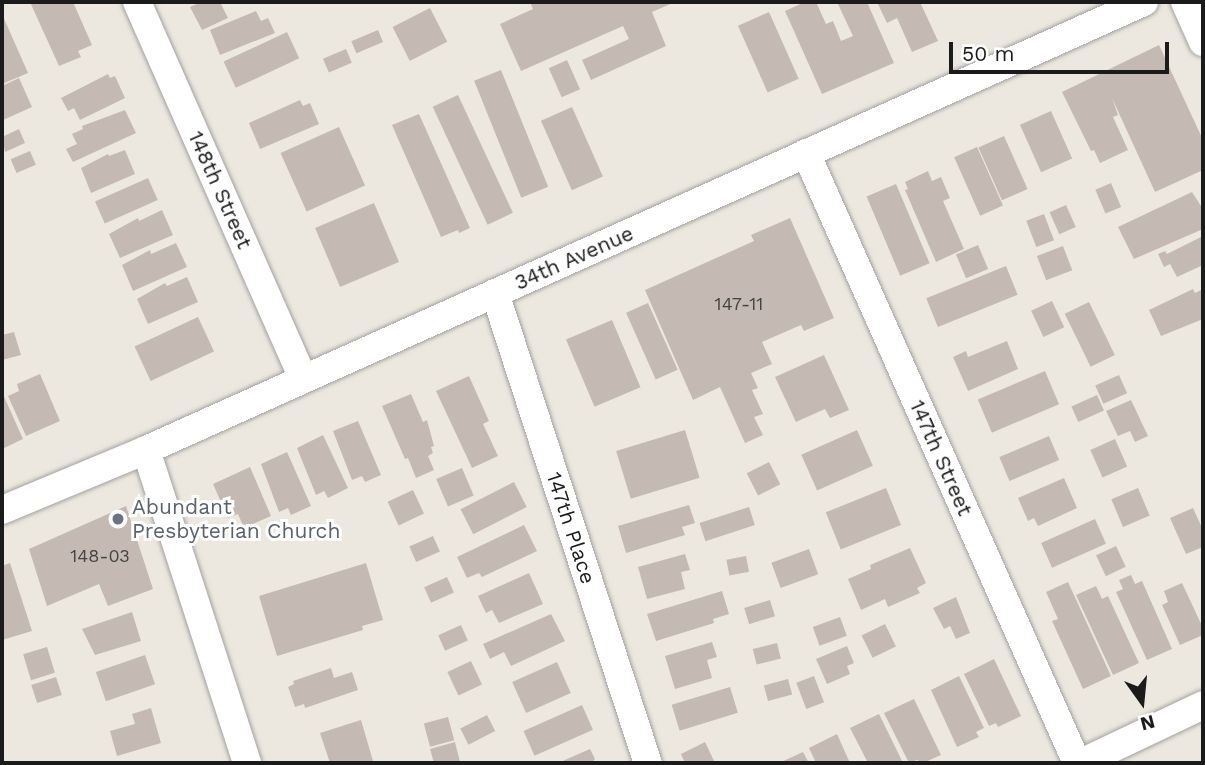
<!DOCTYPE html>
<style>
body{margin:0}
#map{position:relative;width:1205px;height:765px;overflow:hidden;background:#ede8df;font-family:"Work Sans",sans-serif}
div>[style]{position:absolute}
.building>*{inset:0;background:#c4bab3;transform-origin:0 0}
.roads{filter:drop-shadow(0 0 2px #a2a2a2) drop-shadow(0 0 2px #a2a2a2)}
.minor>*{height:28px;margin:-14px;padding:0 14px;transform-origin:14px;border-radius:14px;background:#fff}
.dots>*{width:19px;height:19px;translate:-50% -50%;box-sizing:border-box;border:4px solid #fff;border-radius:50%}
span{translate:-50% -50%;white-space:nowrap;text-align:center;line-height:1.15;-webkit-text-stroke:6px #fff;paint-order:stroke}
.number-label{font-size:18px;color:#454341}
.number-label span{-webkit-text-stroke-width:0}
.street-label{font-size:21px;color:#1b1b1b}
.worship-label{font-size:21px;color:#5b616d}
.left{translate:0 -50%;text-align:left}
.frame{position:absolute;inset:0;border:4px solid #1b1b1b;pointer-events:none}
.north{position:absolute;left:1107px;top:667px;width:70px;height:70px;-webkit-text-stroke:5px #fff;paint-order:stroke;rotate:165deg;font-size:19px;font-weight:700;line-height:28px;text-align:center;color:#1b1b1b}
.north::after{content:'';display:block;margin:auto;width:24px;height:32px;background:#1b1b1b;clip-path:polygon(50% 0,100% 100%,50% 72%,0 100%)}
.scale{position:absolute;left:949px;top:42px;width:220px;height:32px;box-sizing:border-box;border:4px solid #1b1b1b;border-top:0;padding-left:9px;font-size:21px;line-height:24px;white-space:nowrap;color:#1b1b1b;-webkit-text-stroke:5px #fff;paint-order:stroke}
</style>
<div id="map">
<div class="building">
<i style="clip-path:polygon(30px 2px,73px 2px,92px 45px,78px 51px,81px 57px,59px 66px)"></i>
<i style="clip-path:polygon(201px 2px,220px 2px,228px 18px,202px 30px,190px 7px)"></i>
<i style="clip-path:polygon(530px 2px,675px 2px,652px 12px,666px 46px,591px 80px,582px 60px,629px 39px,623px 26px,521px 71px,500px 24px,533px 9px)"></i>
<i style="clip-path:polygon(805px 2px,816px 2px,826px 24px,833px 21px,841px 41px,853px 36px,837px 2px,867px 2px,894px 63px,822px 94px,785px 11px)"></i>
<i style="clip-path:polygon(877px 2px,920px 2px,938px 41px,912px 52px,897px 18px,887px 23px)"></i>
<i style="left:430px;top:8px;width:38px;height:42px;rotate:63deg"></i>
<i style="clip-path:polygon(256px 11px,261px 21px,268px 18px,275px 33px,220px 55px,210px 30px)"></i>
<i style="left:769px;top:12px;width:73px;height:34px;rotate:66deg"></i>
<i style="clip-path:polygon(2px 14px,28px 73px,2px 84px)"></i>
<i style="left:378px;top:30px;width:13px;height:29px;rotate:67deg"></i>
<i style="left:287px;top:32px;width:29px;height:70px;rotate:65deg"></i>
<i style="clip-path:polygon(1159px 45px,1203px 140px,1203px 170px,1155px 192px,1112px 98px,1118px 115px,1113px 117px,1128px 150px,1100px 163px,1094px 150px,1091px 151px,1062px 92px)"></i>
<i style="left:346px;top:49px;width:15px;height:25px;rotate:67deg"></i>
<i style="left:567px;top:60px;width:32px;height:20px;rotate:66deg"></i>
<i style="left:501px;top:70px;width:126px;height:29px;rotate:68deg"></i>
<i style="clip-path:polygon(108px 74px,110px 78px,115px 76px,125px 98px,80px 120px,74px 108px,68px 111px,61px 98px)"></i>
<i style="clip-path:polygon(19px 78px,32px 107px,3px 120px,2px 86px)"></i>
<i style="left:458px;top:95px;width:130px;height:28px;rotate:65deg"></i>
<i style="clip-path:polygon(300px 100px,303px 106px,310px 103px,319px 124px,260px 149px,249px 123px)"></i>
<i style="left:572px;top:107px;width:76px;height:34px;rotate:66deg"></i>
<i style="clip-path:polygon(125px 110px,136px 133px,73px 162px,66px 149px,77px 144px,72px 134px,83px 129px,82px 126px)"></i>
<i style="left:1051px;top:111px;width:52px;height:34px;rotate:66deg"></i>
<i style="clip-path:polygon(419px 114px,470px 228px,459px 233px,458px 230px,441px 237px,392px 125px)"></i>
<i style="left:339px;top:127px;width:64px;height:64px;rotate:66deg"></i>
<i style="clip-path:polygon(19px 129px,25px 143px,5px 152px,2px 137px)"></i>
<i style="left:1004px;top:136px;width:58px;height:28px;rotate:66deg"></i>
<i style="left:977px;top:147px;width:64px;height:25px;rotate:66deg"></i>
<i style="clip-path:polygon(125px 150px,135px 174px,91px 193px,81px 168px,108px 154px,109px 156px)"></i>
<i style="left:30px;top:151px;width:15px;height:21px;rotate:67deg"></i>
<i style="clip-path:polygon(928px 171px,932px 181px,941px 177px,950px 198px,943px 201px,964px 249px,936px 262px,905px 190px,908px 189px,905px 182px)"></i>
<i style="left:148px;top:178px;width:24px;height:58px;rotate:66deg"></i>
<i style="left:1111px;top:183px;width:26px;height:17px;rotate:67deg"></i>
<i style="left:896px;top:184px;width:86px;height:32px;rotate:67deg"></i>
<i style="clip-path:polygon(1192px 192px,1203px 209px,1203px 229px,1134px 259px,1118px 227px)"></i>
<i style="left:374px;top:203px;width:64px;height:64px;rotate:67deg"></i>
<i style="left:1066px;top:205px;width:24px;height:18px;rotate:66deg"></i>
<i style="clip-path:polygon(162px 210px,173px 235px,120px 258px,109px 234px,138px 218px,139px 221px)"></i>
<i style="left:1044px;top:214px;width:28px;height:19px;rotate:69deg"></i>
<i style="clip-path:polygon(790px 218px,834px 318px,804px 331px,801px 325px,762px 342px,772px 364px,751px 373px,758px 388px,752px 390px,763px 414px,754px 417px,763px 435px,745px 443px,720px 387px,693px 400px,645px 290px,754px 241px,751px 235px)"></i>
<i style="clip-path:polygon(1203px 236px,1203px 265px,1177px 277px,1170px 264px,1164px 267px,1158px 254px,1165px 251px,1167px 254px)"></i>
<i style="clip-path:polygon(176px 243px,187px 267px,133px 291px,122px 265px,150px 250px,151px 254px)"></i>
<i style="left:978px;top:245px;width:26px;height:24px;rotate:67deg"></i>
<i style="left:1063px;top:246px;width:26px;height:28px;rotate:69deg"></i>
<i style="left:1006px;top:266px;width:31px;height:86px;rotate:68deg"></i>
<i style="clip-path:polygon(187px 277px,198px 302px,148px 324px,137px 299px,165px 283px,167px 286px)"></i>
<i style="clip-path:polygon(1193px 289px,1195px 293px,1203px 289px,1203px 319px,1161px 336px,1149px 310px)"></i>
<i style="left:1052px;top:301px;width:29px;height:23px;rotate:65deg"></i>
<i style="left:1089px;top:302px;width:59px;height:27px;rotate:64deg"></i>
<i style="left:648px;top:303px;width:73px;height:24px;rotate:66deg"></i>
<i style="left:198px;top:317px;width:38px;height:70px;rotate:65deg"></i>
<i style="left:612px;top:320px;width:73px;height:50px;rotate:67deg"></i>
<i style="clip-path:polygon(14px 332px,21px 355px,2px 360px,2px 335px)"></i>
<i style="clip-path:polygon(1007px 341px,1018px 369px,968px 391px,953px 357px,966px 351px,968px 357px)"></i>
<i style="clip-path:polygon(824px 355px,849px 410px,830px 418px,825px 409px,796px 422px,775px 377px)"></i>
<i style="left:1045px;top:371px;width:36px;height:73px;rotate:67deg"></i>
<i style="clip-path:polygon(40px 374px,60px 421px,26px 436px,8px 396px,19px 391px,17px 384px)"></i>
<i style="left:1119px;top:375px;width:20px;height:26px;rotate:66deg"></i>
<i style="clip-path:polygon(469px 376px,489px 421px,483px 424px,498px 456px,472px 468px,436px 391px)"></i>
<i style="clip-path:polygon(2px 392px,23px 439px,2px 449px)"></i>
<i style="clip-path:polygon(411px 394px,423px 422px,427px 420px,434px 446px,431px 447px,433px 453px,428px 456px,434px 470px,416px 478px,408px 458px,405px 459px,382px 406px)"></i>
<i style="left:1097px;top:395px;width:17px;height:28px;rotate:66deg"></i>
<i style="clip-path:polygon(1131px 400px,1148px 436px,1135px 442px,1130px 431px,1118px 436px,1106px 411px)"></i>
<i style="clip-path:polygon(358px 421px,381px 475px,365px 482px,362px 476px,352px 480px,333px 431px)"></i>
<i style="left:685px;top:430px;width:50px;height:72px;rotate:73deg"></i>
<i style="left:857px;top:430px;width:39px;height:61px;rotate:66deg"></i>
<i style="clip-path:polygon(323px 435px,348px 488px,328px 498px,324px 491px,316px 495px,297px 448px)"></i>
<i style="left:1049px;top:436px;width:26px;height:54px;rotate:67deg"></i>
<i style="left:1115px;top:439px;width:30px;height:27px;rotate:66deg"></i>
<i style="clip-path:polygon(287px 452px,311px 506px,291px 515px,288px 508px,279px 512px,261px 464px)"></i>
<i style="left:769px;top:462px;width:25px;height:25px;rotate:63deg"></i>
<i style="clip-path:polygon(250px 467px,271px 516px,244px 528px,238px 514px,228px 518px,213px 484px)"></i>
<i style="left:462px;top:468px;width:30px;height:28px;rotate:67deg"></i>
<i style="clip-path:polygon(1064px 478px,1077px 508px,1038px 526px,1034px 518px,1028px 521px,1018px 498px)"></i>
<i style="left:514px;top:482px;width:28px;height:60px;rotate:63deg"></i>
<i style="left:886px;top:488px;width:40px;height:65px;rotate:68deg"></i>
<i style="left:1138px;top:488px;width:30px;height:29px;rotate:67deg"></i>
<i style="left:413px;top:490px;width:26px;height:28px;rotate:65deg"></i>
<i style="clip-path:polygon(689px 505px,695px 523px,682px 527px,685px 535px,626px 553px,618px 526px)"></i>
<i style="clip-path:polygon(126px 506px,153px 589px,108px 606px,99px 584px,47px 606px,29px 549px)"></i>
<i style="left:749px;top:507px;width:19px;height:52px;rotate:72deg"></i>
<i style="clip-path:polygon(1193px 508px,1203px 530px,1203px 547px,1186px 554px,1170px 518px)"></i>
<i style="left:1095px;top:519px;width:27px;height:59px;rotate:66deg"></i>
<i style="clip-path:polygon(524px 525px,537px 551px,482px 577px,479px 573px,467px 578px,457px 557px)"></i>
<i style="left:433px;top:536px;width:17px;height:26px;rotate:66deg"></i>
<i style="left:1116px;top:546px;width:23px;height:22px;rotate:65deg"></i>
<i style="clip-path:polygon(910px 548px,926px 583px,917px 588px,920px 593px,888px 607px,885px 599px,861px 610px,848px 579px,871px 569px,870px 565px)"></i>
<i style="left:809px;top:549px;width:27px;height:40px;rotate:70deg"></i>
<i style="clip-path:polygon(685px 554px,690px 570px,681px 572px,685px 589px,647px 599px,638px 567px)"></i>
<i style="left:746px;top:556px;width:16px;height:20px;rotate:79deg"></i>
<i style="clip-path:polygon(10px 563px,32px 631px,2px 640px,2px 566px)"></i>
<i style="clip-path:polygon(366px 563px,383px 620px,362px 626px,363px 630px,277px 656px,259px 596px)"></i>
<i style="clip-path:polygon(529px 573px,543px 604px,499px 623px,492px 610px,486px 613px,478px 596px)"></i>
<i style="clip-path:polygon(1131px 575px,1135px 584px,1142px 581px,1172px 649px,1147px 660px,1116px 592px,1123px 589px,1119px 580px)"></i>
<i style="left:447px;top:577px;width:17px;height:25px;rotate:66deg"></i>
<i style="clip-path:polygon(1068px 582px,1111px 676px,1083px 689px,1052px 621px,1058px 619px,1046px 592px)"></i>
<i style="clip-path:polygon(1182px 583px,1203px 628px,1203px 635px,1180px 645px,1162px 605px,1168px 602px,1164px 591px)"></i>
<i style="clip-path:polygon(1096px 586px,1102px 599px,1108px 596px,1139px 663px,1113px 675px,1076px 595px)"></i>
<i style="clip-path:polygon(722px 591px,729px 614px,713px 619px,714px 623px,656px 641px,647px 614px)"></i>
<i style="clip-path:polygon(956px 597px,970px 633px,956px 639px,950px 626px,944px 629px,933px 608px)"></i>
<i style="left:770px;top:600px;width:17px;height:27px;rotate:73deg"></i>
<i style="clip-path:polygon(132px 612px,141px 641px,95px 655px,82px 629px)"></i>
<i style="clip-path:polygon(551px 614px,565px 641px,511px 666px,504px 652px,490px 659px,483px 644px)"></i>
<i style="left:840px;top:617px;width:20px;height:29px;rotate:70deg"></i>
<i style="left:885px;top:624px;width:25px;height:26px;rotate:64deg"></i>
<i style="left:461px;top:625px;width:17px;height:25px;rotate:66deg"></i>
<i style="clip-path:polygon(712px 642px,717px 657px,707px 660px,712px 678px,675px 689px,665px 656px)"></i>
<i style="left:777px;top:643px;width:16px;height:25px;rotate:76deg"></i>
<i style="clip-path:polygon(847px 646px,854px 663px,847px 666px,850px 674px,827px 684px,816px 659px)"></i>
<i style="left:47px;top:647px;width:27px;height:25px;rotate:73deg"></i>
<i style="left:145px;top:655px;width:31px;height:52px;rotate:71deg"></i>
<i style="clip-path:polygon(994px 659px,1021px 716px,998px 727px,996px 723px,989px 726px,964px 674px)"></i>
<i style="left:471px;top:661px;width:26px;height:26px;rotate:65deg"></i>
<i style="left:557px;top:662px;width:34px;height:49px;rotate:66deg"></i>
<i style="clip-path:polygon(331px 668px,334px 678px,352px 672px,358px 690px,305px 708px,304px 704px,295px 707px,288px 687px,294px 684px,293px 681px)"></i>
<i style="left:814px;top:676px;width:28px;height:19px;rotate:69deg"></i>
<i style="clip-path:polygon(959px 676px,984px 728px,976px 732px,979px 737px,957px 747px,931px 690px)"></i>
<i style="left:56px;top:677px;width:19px;height:26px;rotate:72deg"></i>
<i style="left:788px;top:679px;width:16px;height:25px;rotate:75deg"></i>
<i style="left:730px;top:687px;width:27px;height:61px;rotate:73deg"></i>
<i style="clip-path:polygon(914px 699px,941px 755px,923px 763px,917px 760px,909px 763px,884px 713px)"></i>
<i style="left:582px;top:705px;width:27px;height:64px;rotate:66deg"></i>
<i style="clip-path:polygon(151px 708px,161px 743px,117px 756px,110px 731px,135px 724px,132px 714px)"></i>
<i style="clip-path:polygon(879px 714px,903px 763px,868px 763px,850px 728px)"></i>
<i style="left:487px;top:715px;width:18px;height:30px;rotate:63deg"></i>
<i style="left:448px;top:717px;width:24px;height:25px;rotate:75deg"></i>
<i style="clip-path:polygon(361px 720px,373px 761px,330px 763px,320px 733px)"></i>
<i style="clip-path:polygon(837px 734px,850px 763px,816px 763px,809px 748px)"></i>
<i style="clip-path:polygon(455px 742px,460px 762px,434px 763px,430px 749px)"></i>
<i style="clip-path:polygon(705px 742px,715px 763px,685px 763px,681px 754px)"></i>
<i style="clip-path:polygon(590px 749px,595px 759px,591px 763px,558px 763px)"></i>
<i style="clip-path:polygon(803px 752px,809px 763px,779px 763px)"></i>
</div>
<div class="roads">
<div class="minor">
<i style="left:137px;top:2px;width:412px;rotate:66.2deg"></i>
<i style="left:1185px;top:2px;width:44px;rotate:65.8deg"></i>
<i style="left:806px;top:153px;width:667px;rotate:66.05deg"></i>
<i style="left:495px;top:293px;width:494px;rotate:72deg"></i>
<i style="left:146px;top:450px;width:329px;rotate:72.1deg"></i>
<i style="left:2px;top:510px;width:156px;rotate:-22.6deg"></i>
<i style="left:146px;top:450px;width:1094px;rotate:-24.18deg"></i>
<i style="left:1081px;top:763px;width:135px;rotate:-25.4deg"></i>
</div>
</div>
<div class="dots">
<i style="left:118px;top:519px;background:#6b7280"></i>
</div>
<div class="number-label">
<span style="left:739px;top:304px">147-11</span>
<span style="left:100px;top:556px">148-03</span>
</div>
<div class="street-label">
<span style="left:220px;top:190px;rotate:66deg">148th Street</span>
<span style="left:574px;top:258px;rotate:-24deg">34th Avenue</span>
<span style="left:941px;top:458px;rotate:66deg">147th Street</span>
<span style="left:571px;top:528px;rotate:72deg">147th Place</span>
</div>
<div class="worship-label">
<span class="left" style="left:132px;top:519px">Abundant<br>Presbyterian Church</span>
</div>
<div class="frame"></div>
<div class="north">N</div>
<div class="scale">50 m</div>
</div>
